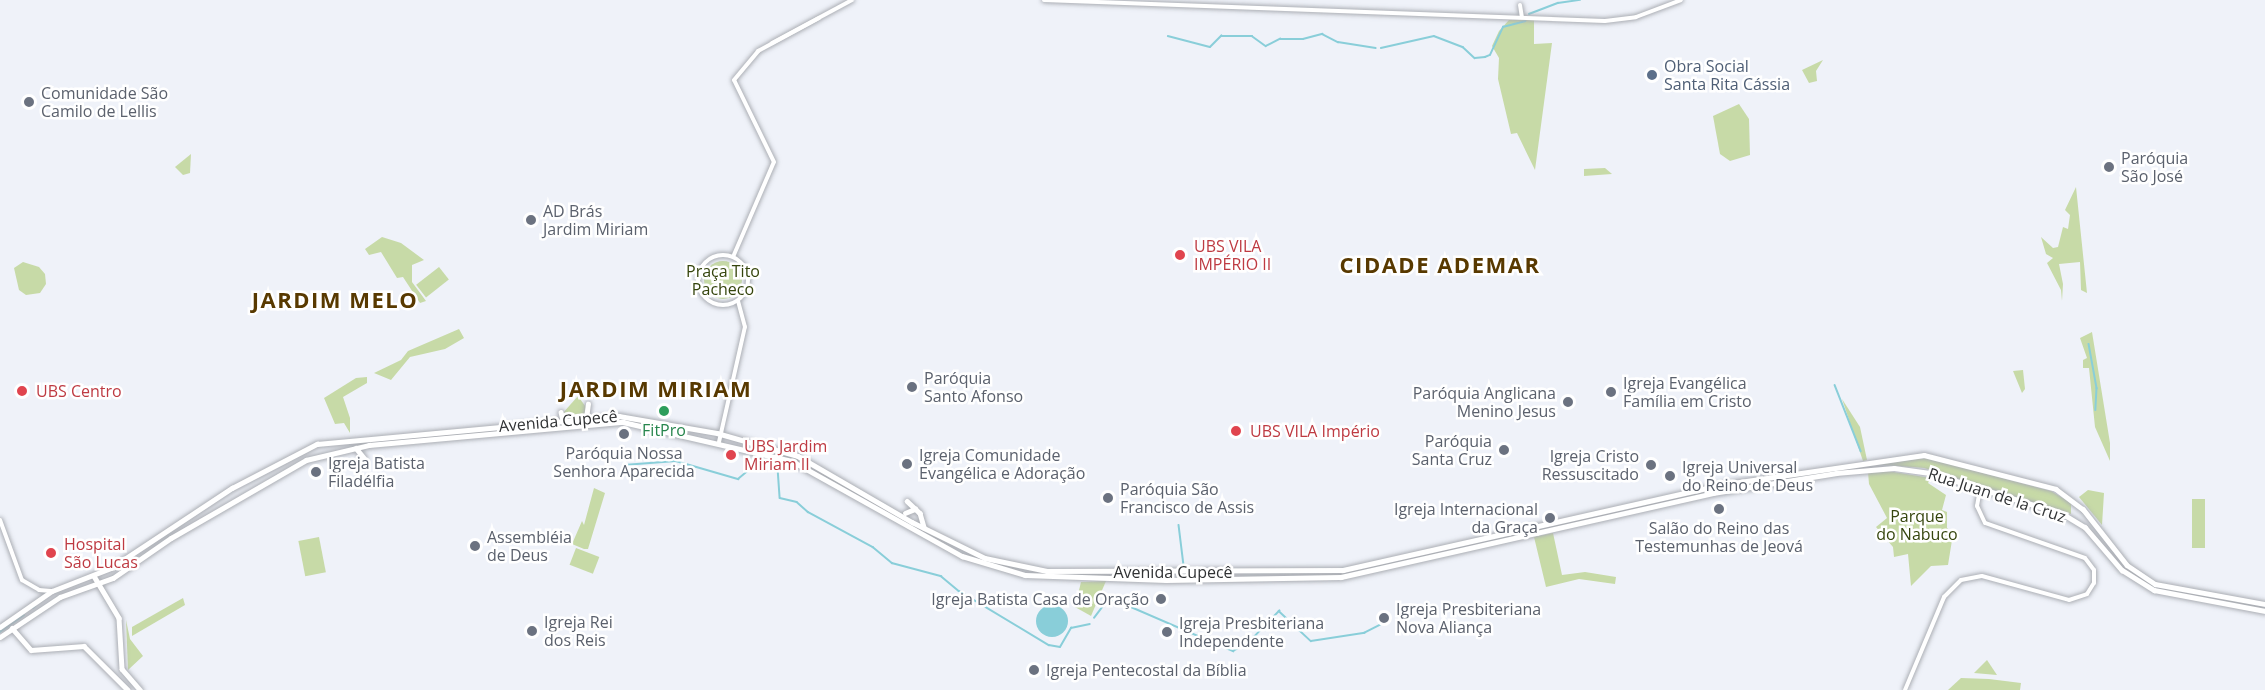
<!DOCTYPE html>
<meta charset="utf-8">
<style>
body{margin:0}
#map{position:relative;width:2265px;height:690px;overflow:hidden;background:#eff2f9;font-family:"Open Sans",sans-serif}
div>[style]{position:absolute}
.green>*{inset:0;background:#c7daa7;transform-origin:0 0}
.round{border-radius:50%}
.water>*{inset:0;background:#89ced9}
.stream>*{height:1.5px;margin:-0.75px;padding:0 0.75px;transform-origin:0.75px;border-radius:0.75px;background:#89ced9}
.roads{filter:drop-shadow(0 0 2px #abaeb4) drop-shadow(0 0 2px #abaeb4)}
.secondary>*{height:4px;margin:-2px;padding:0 2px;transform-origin:2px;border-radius:2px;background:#fff}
.secondary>.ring{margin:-2px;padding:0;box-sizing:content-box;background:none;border:4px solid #fff;border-radius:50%}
.primary>*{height:4.5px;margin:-2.25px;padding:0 2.25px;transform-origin:2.25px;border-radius:2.25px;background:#fff}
.dots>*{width:16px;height:16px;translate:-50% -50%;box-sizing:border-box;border:3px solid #fff;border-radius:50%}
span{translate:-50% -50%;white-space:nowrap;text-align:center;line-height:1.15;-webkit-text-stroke:5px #fff;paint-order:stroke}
.service-label{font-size:16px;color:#4e5e75}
.left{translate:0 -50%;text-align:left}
.worship-label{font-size:16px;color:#5b616d}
.right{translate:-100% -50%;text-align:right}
.health-label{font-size:16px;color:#be3a42}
.park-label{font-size:16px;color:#35450d}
.street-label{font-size:16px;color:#303234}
.leisure-label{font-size:16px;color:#27864d}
.district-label{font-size:22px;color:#583900;font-weight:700;letter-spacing:1.5px}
</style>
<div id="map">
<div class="green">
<i style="clip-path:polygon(1509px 20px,1534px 20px,1534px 44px,1552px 43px,1535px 170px,1517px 133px,1511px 134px,1498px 79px,1499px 58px,1492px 46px,1499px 31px)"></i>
<i style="clip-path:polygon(1823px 60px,1816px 71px,1817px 81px,1809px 83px,1802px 70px)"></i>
<i style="clip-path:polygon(1739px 104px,1749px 119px,1750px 155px,1730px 161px,1720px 154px,1713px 116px)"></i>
<i style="clip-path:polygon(191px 154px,190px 173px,183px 175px,175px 167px)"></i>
<i style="clip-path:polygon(1605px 168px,1612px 174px,1584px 176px,1584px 169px)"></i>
<i style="clip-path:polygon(2076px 187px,2087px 293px,2081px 290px,2080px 262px,2059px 264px,2063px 284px,2062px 301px,2061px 290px,2047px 263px,2053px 258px,2046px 254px,2041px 237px,2053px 248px,2058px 247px,2063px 227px,2068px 229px,2070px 215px,2065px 210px)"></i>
<i style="clip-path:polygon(382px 237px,401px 243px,424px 260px,412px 265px,412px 282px,426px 301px,420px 303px,403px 277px,397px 278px,381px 252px,369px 255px,365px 249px)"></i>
<i class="round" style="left:704px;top:261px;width:38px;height:38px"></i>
<i style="clip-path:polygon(23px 262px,39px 267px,45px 274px,46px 284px,40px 293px,26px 295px,19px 290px,14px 268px)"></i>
<i style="left:439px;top:267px;width:16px;height:29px;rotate:52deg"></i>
<i style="clip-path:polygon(459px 329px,464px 338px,445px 349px,410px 357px,391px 380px,374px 373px,401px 360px,408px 351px)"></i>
<i style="clip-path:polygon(2092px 332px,2110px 443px,2110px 461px,2095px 427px,2089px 368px,2083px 368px,2083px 360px,2087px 358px,2080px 338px)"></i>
<i style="clip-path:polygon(2023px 370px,2025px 389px,2022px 393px,2013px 371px)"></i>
<i style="clip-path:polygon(367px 377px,367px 383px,343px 397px,350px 418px,350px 433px,344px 423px,335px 424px,324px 398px,356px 378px)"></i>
<i style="clip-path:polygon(578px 396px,588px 410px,584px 415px,564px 417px,562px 414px)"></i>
<i style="clip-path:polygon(1842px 399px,1860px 427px,1867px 460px,1863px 461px)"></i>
<i style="clip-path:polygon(1927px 458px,2051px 491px,2071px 503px,2071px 514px,1924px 468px,1872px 464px)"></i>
<i style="clip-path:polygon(1881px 470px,1931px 478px,1928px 483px,1946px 495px,1942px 510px,1947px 512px,1947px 528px,1953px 534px,1948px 565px,1931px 566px,1911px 586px,1908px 554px,1894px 557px,1893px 547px,1876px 527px,1887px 518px,1869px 484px,1868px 472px)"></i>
<i style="clip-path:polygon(594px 488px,605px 493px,588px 549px,584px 549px,572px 544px,582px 521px,584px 525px)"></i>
<i style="clip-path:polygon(2088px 490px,2104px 493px,2102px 525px,2079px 497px)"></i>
<i style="left:2192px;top:499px;width:13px;height:49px"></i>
<i style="clip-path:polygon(1553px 533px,1562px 575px,1585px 572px,1616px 577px,1615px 584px,1579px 579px,1546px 587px,1534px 537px)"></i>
<i style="left:319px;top:537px;width:36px;height:21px;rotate:79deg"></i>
<i style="left:576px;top:548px;width:25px;height:18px;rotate:21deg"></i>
<i style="clip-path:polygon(1106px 581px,1091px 616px,1075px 607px,1081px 582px)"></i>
<i style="clip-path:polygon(183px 598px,185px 605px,132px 636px,132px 627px)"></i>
<i style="clip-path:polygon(126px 620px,130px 639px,143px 656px,128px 670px)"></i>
<i style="clip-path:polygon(1987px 660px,1997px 675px,1974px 673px)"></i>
<i style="clip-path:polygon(1961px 678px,1989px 679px,2021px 683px,2020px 690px,1948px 690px)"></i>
</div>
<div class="water">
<i class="round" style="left:1036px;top:605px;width:32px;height:32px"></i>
</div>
<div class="stream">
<i style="left:1529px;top:14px;width:31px;rotate:-21deg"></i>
<i style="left:1558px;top:3px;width:22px;rotate:-8deg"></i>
<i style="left:1168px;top:36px;width:43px;rotate:14.7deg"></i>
<i style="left:1210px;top:47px;width:16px;rotate:-45deg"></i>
<i style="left:1221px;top:36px;width:31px"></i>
<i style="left:1252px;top:36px;width:17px;rotate:36deg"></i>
<i style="left:1266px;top:46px;width:16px;rotate:-27deg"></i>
<i style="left:1280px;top:39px;width:23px"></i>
<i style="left:1303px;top:39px;width:20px;rotate:-15deg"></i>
<i style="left:1322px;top:34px;width:18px;rotate:27deg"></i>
<i style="left:1338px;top:42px;width:38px;rotate:9deg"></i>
<i style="left:1381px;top:48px;width:54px;rotate:-12.8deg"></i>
<i style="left:1434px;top:36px;width:31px;rotate:21deg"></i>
<i style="left:1463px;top:47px;width:16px;rotate:43deg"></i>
<i style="left:1475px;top:58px;width:10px;rotate:-6deg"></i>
<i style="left:1485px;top:57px;width:5px;rotate:-22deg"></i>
<i style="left:1490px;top:55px;width:31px;rotate:-65deg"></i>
<i style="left:1503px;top:27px;width:23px;rotate:-15deg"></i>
<i style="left:2089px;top:344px;width:45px;rotate:79.7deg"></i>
<i style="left:2097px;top:388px;width:22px;rotate:93deg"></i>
<i style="left:1835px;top:385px;width:71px;rotate:68.5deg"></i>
<i style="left:624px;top:465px;width:52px;rotate:-4.4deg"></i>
<i style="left:676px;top:461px;width:65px;rotate:16.2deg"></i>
<i style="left:738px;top:479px;width:31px;rotate:-40deg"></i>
<i style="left:762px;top:459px;width:18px;rotate:29deg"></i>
<i style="left:778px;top:468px;width:30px;rotate:86deg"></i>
<i style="left:780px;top:498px;width:17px;rotate:13deg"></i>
<i style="left:797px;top:502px;width:15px;rotate:42deg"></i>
<i style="left:808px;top:512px;width:74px;rotate:28.3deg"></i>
<i style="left:873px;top:547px;width:25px;rotate:40deg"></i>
<i style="left:892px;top:563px;width:51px;rotate:14.9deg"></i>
<i style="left:941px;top:576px;width:23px;rotate:40deg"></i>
<i style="left:959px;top:591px;width:105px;rotate:31deg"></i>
<i style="left:1049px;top:645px;width:11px;rotate:10deg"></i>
<i style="left:1060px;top:647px;width:22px;rotate:-60deg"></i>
<i style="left:1071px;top:628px;width:19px;rotate:-12deg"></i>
<i style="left:1179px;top:525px;width:39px;rotate:83deg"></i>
<i style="left:33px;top:608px;width:3px;rotate:-45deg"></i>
<i style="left:1094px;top:618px;width:20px;rotate:-53deg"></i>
<i style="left:1106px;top:602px;width:9px;rotate:-13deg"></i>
<i style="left:1115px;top:600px;width:129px;rotate:23.4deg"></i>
<i style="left:1233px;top:651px;width:17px;rotate:-28deg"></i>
<i style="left:1248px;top:643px;width:45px;rotate:-45.9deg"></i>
<i style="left:1279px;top:611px;width:44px;rotate:43.2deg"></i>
<i style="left:1311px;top:641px;width:54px;rotate:-8.6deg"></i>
<i style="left:1364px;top:633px;width:20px;rotate:-27deg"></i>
<i style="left:0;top:632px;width:29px;rotate:-35deg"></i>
</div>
<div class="roads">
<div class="secondary">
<i style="left:1044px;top:0;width:561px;rotate:2.14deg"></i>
<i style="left:1605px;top:21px;width:31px;rotate:-7deg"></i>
<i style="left:1636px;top:17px;width:48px;rotate:-20.7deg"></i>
<i style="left:1520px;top:5px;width:12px;rotate:81deg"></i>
<i style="left:772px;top:43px;width:91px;rotate:-28.3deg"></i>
<i class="ring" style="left:698px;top:255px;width:46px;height:46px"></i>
<i style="left:733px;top:257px;width:103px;rotate:-66.7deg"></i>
<i style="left:774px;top:162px;width:91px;rotate:-116deg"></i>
<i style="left:734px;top:80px;width:38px;rotate:-50deg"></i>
<i style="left:758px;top:51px;width:69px;rotate:-28.4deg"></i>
<i style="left:719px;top:442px;width:118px;rotate:-77.3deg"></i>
<i style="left:745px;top:327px;width:27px;rotate:-105deg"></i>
<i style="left:0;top:520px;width:64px;rotate:69.9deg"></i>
<i style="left:22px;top:580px;width:20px;rotate:30deg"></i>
<i style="left:39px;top:590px;width:12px;rotate:5deg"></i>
<i style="left:1905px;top:690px;width:101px;rotate:-67.2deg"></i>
<i style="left:1944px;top:597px;width:24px;rotate:-45deg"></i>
<i style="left:1961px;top:580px;width:21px;rotate:-11deg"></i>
<i style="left:1982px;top:576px;width:90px;rotate:15.4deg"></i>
<i style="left:2069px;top:600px;width:19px;rotate:-18deg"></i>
<i style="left:2087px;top:594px;width:13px;rotate:-58deg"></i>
<i style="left:2094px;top:583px;width:13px;rotate:-90deg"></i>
<i style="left:2094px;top:570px;width:15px;rotate:-127deg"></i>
<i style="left:2085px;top:558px;width:106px;rotate:-160.7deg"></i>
<i style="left:1985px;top:523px;width:19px;rotate:-115deg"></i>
<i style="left:1977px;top:506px;width:17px;rotate:-80deg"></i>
</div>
<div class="primary">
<i style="left:561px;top:412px;width:8px;rotate:76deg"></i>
<i style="left:586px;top:418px;width:14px;rotate:-82deg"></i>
<i style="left:356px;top:448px;width:13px;rotate:51deg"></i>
<i style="left:907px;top:501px;width:18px;rotate:43deg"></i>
<i style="left:920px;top:513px;width:15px;rotate:74deg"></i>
<i style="left:905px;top:513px;width:11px;rotate:-22deg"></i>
<i style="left:94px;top:576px;width:49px;rotate:59.2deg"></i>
<i style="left:119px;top:618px;width:51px;rotate:86.6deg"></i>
<i style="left:122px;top:669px;width:28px;rotate:49deg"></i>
<i style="left:0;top:627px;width:63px;rotate:-34.7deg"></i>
<i style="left:52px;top:591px;width:63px;rotate:-21.3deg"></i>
<i style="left:111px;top:568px;width:145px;rotate:-33.5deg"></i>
<i style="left:232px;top:488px;width:96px;rotate:-27.4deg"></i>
<i style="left:317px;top:444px;width:303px;rotate:-5.3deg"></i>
<i style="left:619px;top:416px;width:99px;rotate:9.8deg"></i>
<i style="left:717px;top:433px;width:84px;rotate:15.9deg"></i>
<i style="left:798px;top:456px;width:132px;rotate:30.1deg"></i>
<i style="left:912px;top:522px;width:81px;rotate:26.3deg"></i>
<i style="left:985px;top:558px;width:63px;rotate:11.8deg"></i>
<i style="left:1047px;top:571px;width:296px;rotate:-0.2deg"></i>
<i style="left:1343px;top:570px;width:385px;rotate:-12.7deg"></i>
<i style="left:1719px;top:485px;width:207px;rotate:-8.3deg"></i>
<i style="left:1924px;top:455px;width:136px;rotate:14.4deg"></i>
<i style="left:2056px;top:489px;width:34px;rotate:37deg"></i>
<i style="left:2083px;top:509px;width:71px;rotate:51.8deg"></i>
<i style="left:2127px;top:565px;width:34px;rotate:34deg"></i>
<i style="left:2155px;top:584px;width:112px;rotate:10.3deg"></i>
<i style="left:12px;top:628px;width:29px;rotate:49deg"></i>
<i style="left:31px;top:650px;width:53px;rotate:-4.3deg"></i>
<i style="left:84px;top:646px;width:62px;rotate:45deg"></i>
<i style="left:0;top:637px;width:72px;rotate:-33.7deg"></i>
<i style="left:60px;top:597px;width:56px;rotate:-19.7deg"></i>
<i style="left:113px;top:578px;width:70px;rotate:-34.6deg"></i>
<i style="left:171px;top:538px;width:156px;rotate:-30deg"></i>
<i style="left:306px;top:460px;width:65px;rotate:-13.4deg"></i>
<i style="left:369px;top:445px;width:255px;rotate:-5.2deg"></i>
<i style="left:623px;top:422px;width:173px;rotate:13deg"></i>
<i style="left:792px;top:461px;width:195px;rotate:29.2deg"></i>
<i style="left:962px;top:556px;width:66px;rotate:16.8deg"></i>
<i style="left:1025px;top:575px;width:141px;rotate:2deg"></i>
<i style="left:1166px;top:580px;width:175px;rotate:-1deg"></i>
<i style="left:1341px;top:577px;width:381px;rotate:-12.7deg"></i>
<i style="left:1713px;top:493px;width:125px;rotate:-9.2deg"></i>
<i style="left:1836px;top:473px;width:58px;rotate:-4.9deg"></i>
<i style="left:1894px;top:468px;width:36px;rotate:8deg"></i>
<i style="left:1930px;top:473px;width:139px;rotate:17.1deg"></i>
<i style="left:2063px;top:514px;width:26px;rotate:31deg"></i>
<i style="left:2085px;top:527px;width:57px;rotate:49.3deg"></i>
<i style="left:2122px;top:570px;width:38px;rotate:32deg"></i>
<i style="left:2154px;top:590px;width:113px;rotate:10.7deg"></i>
</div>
</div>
<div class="dots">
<i style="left:1652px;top:75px;background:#5c6f8a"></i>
<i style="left:29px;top:102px;background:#6b7280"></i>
<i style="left:2109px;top:167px;background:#6b7280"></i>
<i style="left:531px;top:220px;background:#6b7280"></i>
<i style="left:1180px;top:255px;background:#e0444e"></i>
<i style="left:912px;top:387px;background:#6b7280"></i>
<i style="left:22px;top:391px;background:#e0444e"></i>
<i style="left:1611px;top:392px;background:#6b7280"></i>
<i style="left:1568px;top:402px;background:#6b7280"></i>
<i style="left:664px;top:411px;background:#2e9e5b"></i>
<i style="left:1236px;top:431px;background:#e0444e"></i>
<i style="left:624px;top:434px;background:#6b7280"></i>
<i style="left:1504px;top:450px;background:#6b7280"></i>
<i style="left:731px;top:455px;background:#e0444e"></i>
<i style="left:907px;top:464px;background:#6b7280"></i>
<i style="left:1651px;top:465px;background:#6b7280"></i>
<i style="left:316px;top:472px;background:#6b7280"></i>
<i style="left:1670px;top:476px;background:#6b7280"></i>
<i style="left:1108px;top:498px;background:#6b7280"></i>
<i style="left:1719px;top:509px;background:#6b7280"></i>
<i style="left:1550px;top:518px;background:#6b7280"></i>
<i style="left:475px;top:546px;background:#6b7280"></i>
<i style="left:51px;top:553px;background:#e0444e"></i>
<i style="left:1161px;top:599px;background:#6b7280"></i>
<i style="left:1384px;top:618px;background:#6b7280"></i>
<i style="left:532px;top:631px;background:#6b7280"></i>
<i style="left:1167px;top:632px;background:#6b7280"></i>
<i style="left:1034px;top:670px;background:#6b7280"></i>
</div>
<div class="service-label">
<span class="left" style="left:1664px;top:75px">Obra Social<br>Santa Rita Cássia</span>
</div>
<div class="worship-label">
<span class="left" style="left:41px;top:102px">Comunidade São<br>Camilo de Lellis</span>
<span class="left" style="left:2121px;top:167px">Paróquia<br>São José</span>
<span class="left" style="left:543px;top:220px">AD Brás<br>Jardim Miriam</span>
<span class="left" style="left:924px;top:387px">Paróquia<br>Santo Afonso</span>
<span class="left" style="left:1623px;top:392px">Igreja Evangélica<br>Família em Cristo</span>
<span class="right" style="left:1556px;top:402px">Paróquia Anglicana<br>Menino Jesus</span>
<span class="right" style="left:1492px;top:450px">Paróquia<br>Santa Cruz</span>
<span style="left:624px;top:462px">Paróquia Nossa<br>Senhora Aparecida</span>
<span class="left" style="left:919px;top:464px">Igreja Comunidade<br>Evangélica e Adoração</span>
<span class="right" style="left:1639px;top:465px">Igreja Cristo<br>Ressuscitado</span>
<span class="left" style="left:328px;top:472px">Igreja Batista<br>Filadélfia</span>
<span class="left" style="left:1682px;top:476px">Igreja Universal<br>do Reino de Deus</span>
<span class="left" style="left:1120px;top:498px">Paróquia São<br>Francisco de Assis</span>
<span class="right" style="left:1538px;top:518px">Igreja Internacional<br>da Graça</span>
<span style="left:1719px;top:537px">Salão do Reino das<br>Testemunhas de Jeová</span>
<span class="left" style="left:487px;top:546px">Assembléia<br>de Deus</span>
<span class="right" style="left:1149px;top:599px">Igreja Batista Casa de Oração</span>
<span class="left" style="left:1396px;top:618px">Igreja Presbiteriana<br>Nova Aliança</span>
<span class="left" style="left:544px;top:631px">Igreja Rei<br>dos Reis</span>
<span class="left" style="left:1179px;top:632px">Igreja Presbiteriana<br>Independente</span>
<span class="left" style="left:1046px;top:670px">Igreja Pentecostal da Bíblia</span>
</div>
<div class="health-label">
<span class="left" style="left:1194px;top:255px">UBS VILA<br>IMPÉRIO II</span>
<span class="left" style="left:36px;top:391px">UBS Centro</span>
<span class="left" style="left:1250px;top:431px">UBS VILA Império</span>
<span class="left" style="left:744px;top:455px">UBS Jardim<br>Miriam II</span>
<span class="left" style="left:64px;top:553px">Hospital<br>São Lucas</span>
</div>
<div class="park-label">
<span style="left:723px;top:280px">Praça Tito<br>Pacheco</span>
<span style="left:1917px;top:525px">Parque<br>do Nabuco</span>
</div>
<div class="street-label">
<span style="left:558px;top:421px;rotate:-5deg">Avenida Cupecê</span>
<span style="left:1997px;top:495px;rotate:18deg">Rua Juan de la Cruz</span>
<span style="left:1173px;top:572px">Avenida Cupecê</span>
</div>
<div class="leisure-label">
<span style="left:664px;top:430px">FitPro</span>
</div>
<div class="district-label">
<span style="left:1440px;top:265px">CIDADE ADEMAR</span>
<span style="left:335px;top:300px">JARDIM MELO</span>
<span style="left:656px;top:389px">JARDIM MIRIAM</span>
</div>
</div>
